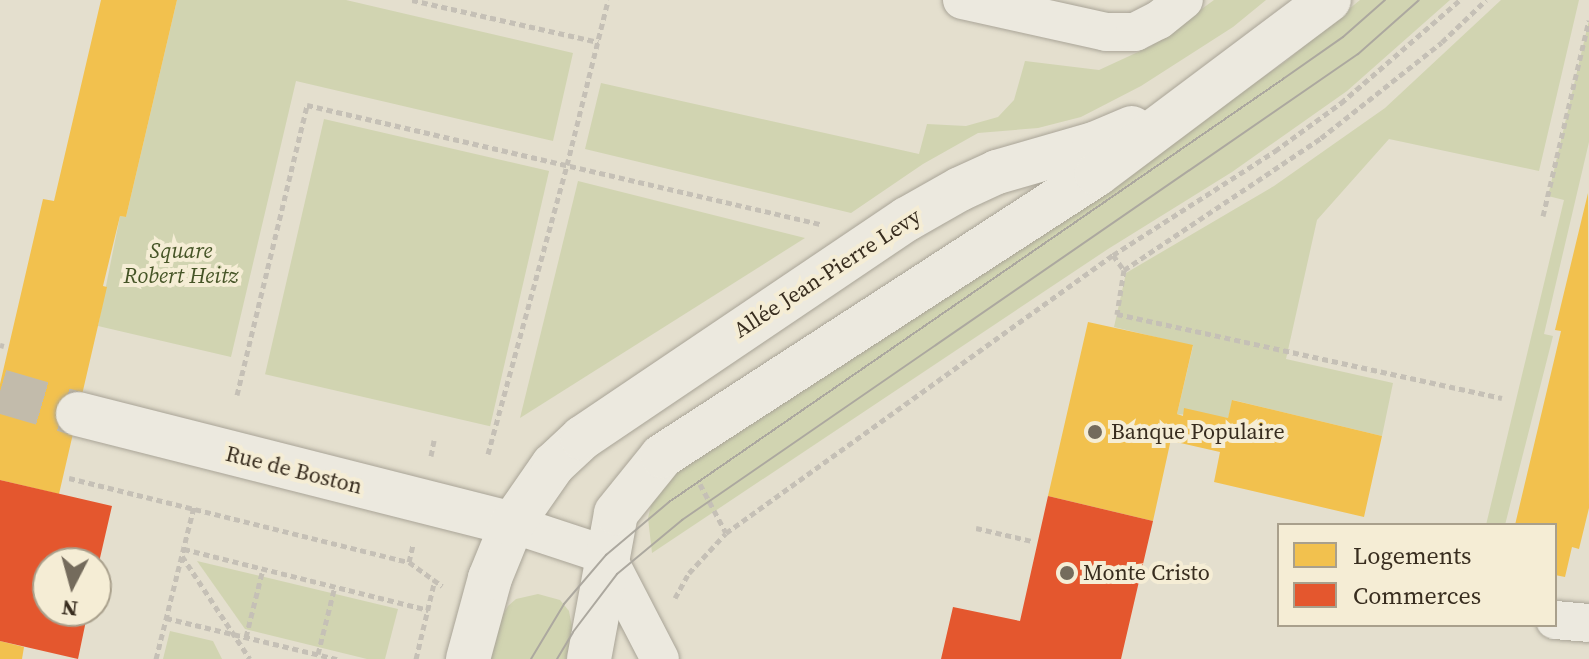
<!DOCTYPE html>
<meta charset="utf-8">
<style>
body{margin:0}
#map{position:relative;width:1589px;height:659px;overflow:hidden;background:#e4dfce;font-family:"Source Serif 4",serif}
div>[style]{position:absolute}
.green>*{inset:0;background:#d1d4b1;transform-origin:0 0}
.homes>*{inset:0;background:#f2c14e}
.shops>*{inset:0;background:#e4572e}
.tertiary-tunnel>*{height:44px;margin-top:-22px;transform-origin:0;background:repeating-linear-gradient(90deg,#c2bbab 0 44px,transparent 0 66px)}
.path>*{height:5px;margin-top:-2.5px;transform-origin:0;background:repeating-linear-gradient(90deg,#c5c0b6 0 6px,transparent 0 10px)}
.roads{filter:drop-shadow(0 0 2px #a9a497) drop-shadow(0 0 2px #a9a497)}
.minor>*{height:38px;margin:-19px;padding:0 19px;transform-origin:19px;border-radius:19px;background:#ece9df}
.tertiary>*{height:44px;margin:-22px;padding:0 22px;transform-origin:22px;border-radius:22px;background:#ece9df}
.tram>*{height:2px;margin:-1px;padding:0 1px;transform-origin:1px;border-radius:1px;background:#aca89f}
.dots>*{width:22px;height:22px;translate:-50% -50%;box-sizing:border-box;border:4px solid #f5edd5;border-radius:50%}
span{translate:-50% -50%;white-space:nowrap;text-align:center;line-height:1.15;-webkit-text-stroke:8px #f5edd5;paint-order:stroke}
.park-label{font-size:22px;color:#455426;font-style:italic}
.street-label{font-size:22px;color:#382d1f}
.poi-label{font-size:22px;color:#382d1f}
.left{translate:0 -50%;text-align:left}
.legend{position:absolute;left:1277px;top:523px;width:280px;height:104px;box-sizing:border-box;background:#f5edd5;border:2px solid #a9a08c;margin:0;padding:10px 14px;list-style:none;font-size:24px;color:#382d1f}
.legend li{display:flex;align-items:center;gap:16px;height:40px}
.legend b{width:40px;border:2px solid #a9a08c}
.north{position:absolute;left:32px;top:547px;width:80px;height:80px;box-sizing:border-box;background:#f5edd5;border:2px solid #a9a08c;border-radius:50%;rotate:186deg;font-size:22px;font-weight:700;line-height:32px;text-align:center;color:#382d1f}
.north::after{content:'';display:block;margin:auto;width:28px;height:36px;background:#746b5c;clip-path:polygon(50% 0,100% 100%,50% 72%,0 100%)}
</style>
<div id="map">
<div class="green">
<i style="clip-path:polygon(177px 0,346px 0,573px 53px,553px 141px,296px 81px,231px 357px,98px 326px,120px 216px,126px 217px)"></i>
<i style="clip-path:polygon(1214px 0,1266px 0,1233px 27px,1141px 86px,1081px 117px,1038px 128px,978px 133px,923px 164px,851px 213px,585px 149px,601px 83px,919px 154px,927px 124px,966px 126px,998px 117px,1014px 100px,1025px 61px,1099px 70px,1151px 46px)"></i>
<i style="clip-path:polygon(1360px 0,1450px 0,1347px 91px,1232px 172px,1108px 249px,652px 553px,648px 518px,653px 497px,668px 469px,1229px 101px,1286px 61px)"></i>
<i style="clip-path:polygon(1501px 0,1579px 0,1539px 171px,1389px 139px,1317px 220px,1286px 359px,1393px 383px,1382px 436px,1233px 400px,1228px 418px,1177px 414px,1193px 346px,1114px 327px,1126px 273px,1274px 186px,1385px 108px)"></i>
<i style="clip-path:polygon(1589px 20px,1589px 142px,1544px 334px,1553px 336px,1505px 525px,1486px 525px,1564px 200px,1548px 196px)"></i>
<i style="left:324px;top:119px;width:231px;height:262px;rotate:13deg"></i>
<i style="clip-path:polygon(578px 181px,805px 238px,520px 418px)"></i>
<i style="clip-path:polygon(197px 561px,398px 609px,385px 659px,367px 659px,245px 629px)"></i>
<i style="clip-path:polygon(538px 594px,560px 600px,569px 611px,573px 632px,566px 659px,491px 659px,500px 620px,508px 606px,516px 599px)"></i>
<i style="clip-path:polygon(170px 631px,213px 641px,222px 659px,163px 659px)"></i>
</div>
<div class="homes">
<i style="clip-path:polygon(101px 0,177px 0,126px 217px,120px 216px,103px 286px,107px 287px,59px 494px,0 480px,0 384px,43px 199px,54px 201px)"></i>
<i style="clip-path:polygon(1588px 193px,1589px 508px,1579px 549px,1572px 547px,1565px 577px,1555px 575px,1555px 525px,1515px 525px,1561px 331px,1555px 330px)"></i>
<i style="clip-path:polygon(1088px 322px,1193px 345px,1177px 414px,1183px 416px,1184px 408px,1228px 418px,1232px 400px,1382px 436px,1364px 517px,1214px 482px,1220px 452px,1176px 442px,1179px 431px,1173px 430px,1153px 521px,1048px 496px)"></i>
<i style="clip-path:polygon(0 641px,24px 647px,22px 659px,0 659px)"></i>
</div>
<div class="shops">
<i style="clip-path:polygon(0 480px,112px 506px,97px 571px,96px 563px,48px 563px,48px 611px,88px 611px,78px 659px,0 641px)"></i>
<i style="clip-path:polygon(1048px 496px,1153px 521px,1121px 659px,941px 659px,953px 607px,1020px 621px)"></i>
</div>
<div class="tertiary-tunnel">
<i style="left:0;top:391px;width:81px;rotate:16.4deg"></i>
</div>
<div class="path">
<i style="left:412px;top:0;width:191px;rotate:12.7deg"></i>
<i style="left:1543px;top:216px;width:201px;rotate:-76.8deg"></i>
<i style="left:1113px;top:255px;width:19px;rotate:54deg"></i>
<i style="left:1124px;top:270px;width:45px;rotate:99deg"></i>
<i style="left:1117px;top:314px;width:394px;rotate:12.3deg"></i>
<i style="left:1124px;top:270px;width:237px;rotate:-33.8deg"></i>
<i style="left:1321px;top:138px;width:154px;rotate:-38.4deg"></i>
<i style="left:1442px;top:42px;width:61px;rotate:-43.7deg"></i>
<i style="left:0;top:345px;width:4px;rotate:14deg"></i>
<i style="left:237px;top:395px;width:298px;rotate:-76.4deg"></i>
<i style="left:307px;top:105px;width:527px;rotate:13.06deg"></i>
<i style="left:488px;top:454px;width:300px;rotate:-74.7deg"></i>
<i style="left:567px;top:165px;width:170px;rotate:-76deg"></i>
<i style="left:431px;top:456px;width:16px;rotate:-79deg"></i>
<i style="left:69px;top:478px;width:350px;rotate:13.9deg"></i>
<i style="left:409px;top:562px;width:41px;rotate:36deg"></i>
<i style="left:700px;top:484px;width:55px;rotate:62deg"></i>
<i style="left:976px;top:528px;width:57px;rotate:13.1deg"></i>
<i style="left:184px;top:549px;width:252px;rotate:14deg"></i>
<i style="left:182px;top:556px;width:123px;rotate:56.6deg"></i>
<i style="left:409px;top:562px;width:18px;rotate:-77deg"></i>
<i style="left:1150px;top:568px;width:38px;rotate:15deg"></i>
<i style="left:675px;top:598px;width:29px;rotate:-61deg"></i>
<i style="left:689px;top:573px;width:54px;rotate:-47.2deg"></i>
<i style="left:726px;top:533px;width:477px;rotate:-35.7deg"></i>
<i style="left:1113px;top:255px;width:193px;rotate:-32.7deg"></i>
<i style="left:1275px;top:151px;width:82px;rotate:-36deg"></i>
<i style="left:1341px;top:103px;width:157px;rotate:-40.9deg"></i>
<i style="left:166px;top:618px;width:176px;rotate:13.5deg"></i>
<i style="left:246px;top:637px;width:70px;rotate:-76deg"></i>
<i style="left:318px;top:654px;width:70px;rotate:-76deg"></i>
<i style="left:156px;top:659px;width:157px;rotate:-76deg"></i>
<i style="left:416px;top:659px;width:82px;rotate:-76.6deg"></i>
</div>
<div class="roads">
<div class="minor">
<i style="left:962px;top:0;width:148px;rotate:12.5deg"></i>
<i style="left:1106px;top:32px;width:29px"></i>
<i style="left:1135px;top:32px;width:27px;rotate:-27deg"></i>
<i style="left:1159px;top:20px;width:32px;rotate:-39deg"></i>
<i style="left:512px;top:524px;width:99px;rotate:18.3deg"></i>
<i style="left:606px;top:555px;width:117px;rotate:62.6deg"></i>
<i style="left:1555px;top:620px;width:34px;rotate:5deg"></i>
</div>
<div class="tertiary">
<i style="left:78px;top:414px;width:448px;rotate:14.2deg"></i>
<i style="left:468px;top:659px;width:84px;rotate:-74.8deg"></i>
<i style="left:490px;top:578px;width:58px;rotate:-67.8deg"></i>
<i style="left:512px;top:524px;width:72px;rotate:-55.2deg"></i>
<i style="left:553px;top:465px;width:40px;rotate:-43deg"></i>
<i style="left:582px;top:438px;width:392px;rotate:-34deg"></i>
<i style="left:907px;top:219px;width:61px;rotate:-29.5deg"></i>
<i style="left:960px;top:189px;width:41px;rotate:-24.7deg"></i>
<i style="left:997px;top:172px;width:101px;rotate:-16.1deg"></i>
<i style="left:1094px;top:144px;width:41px;rotate:-22.8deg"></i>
<i style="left:589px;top:659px;width:148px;rotate:-79.5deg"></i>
<i style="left:616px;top:513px;width:73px;rotate:-51.1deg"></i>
<i style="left:662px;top:456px;width:518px;rotate:-32.95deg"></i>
<i style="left:1097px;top:174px;width:290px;rotate:-36.9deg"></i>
</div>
</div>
<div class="tram">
<i style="left:531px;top:659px;width:64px;rotate:-59deg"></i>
<i style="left:564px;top:604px;width:65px;rotate:-49.4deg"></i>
<i style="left:606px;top:555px;width:82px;rotate:-40.1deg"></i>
<i style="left:669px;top:502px;width:746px;rotate:-34.56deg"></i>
<i style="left:1283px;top:79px;width:73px;rotate:-35deg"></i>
<i style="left:1343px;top:37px;width:56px;rotate:-41.4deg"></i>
<i style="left:557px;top:659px;width:31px;rotate:-59deg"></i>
<i style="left:573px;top:632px;width:73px;rotate:-52.8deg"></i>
<i style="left:617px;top:574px;width:85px;rotate:-39.7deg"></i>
<i style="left:682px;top:520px;width:821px;rotate:-34.58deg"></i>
<i style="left:1358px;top:54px;width:81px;rotate:-41.5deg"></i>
</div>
<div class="dots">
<i style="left:1095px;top:432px;background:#746b5c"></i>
<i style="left:1067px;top:573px;background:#746b5c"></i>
</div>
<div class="park-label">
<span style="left:181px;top:263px">Square<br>Robert Heitz</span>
</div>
<div class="street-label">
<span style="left:827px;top:273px;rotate:-33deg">Allée Jean-Pierre Levy</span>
<span style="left:294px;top:470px;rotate:14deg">Rue de Boston</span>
</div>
<div class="poi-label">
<span class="left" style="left:1111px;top:432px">Banque Populaire</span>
<span class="left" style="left:1083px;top:573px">Monte Cristo</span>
</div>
<ul class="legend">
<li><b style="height:22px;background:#f2c14e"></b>Logements</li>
<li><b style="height:22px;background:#e4572e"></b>Commerces</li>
</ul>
<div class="north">N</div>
</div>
